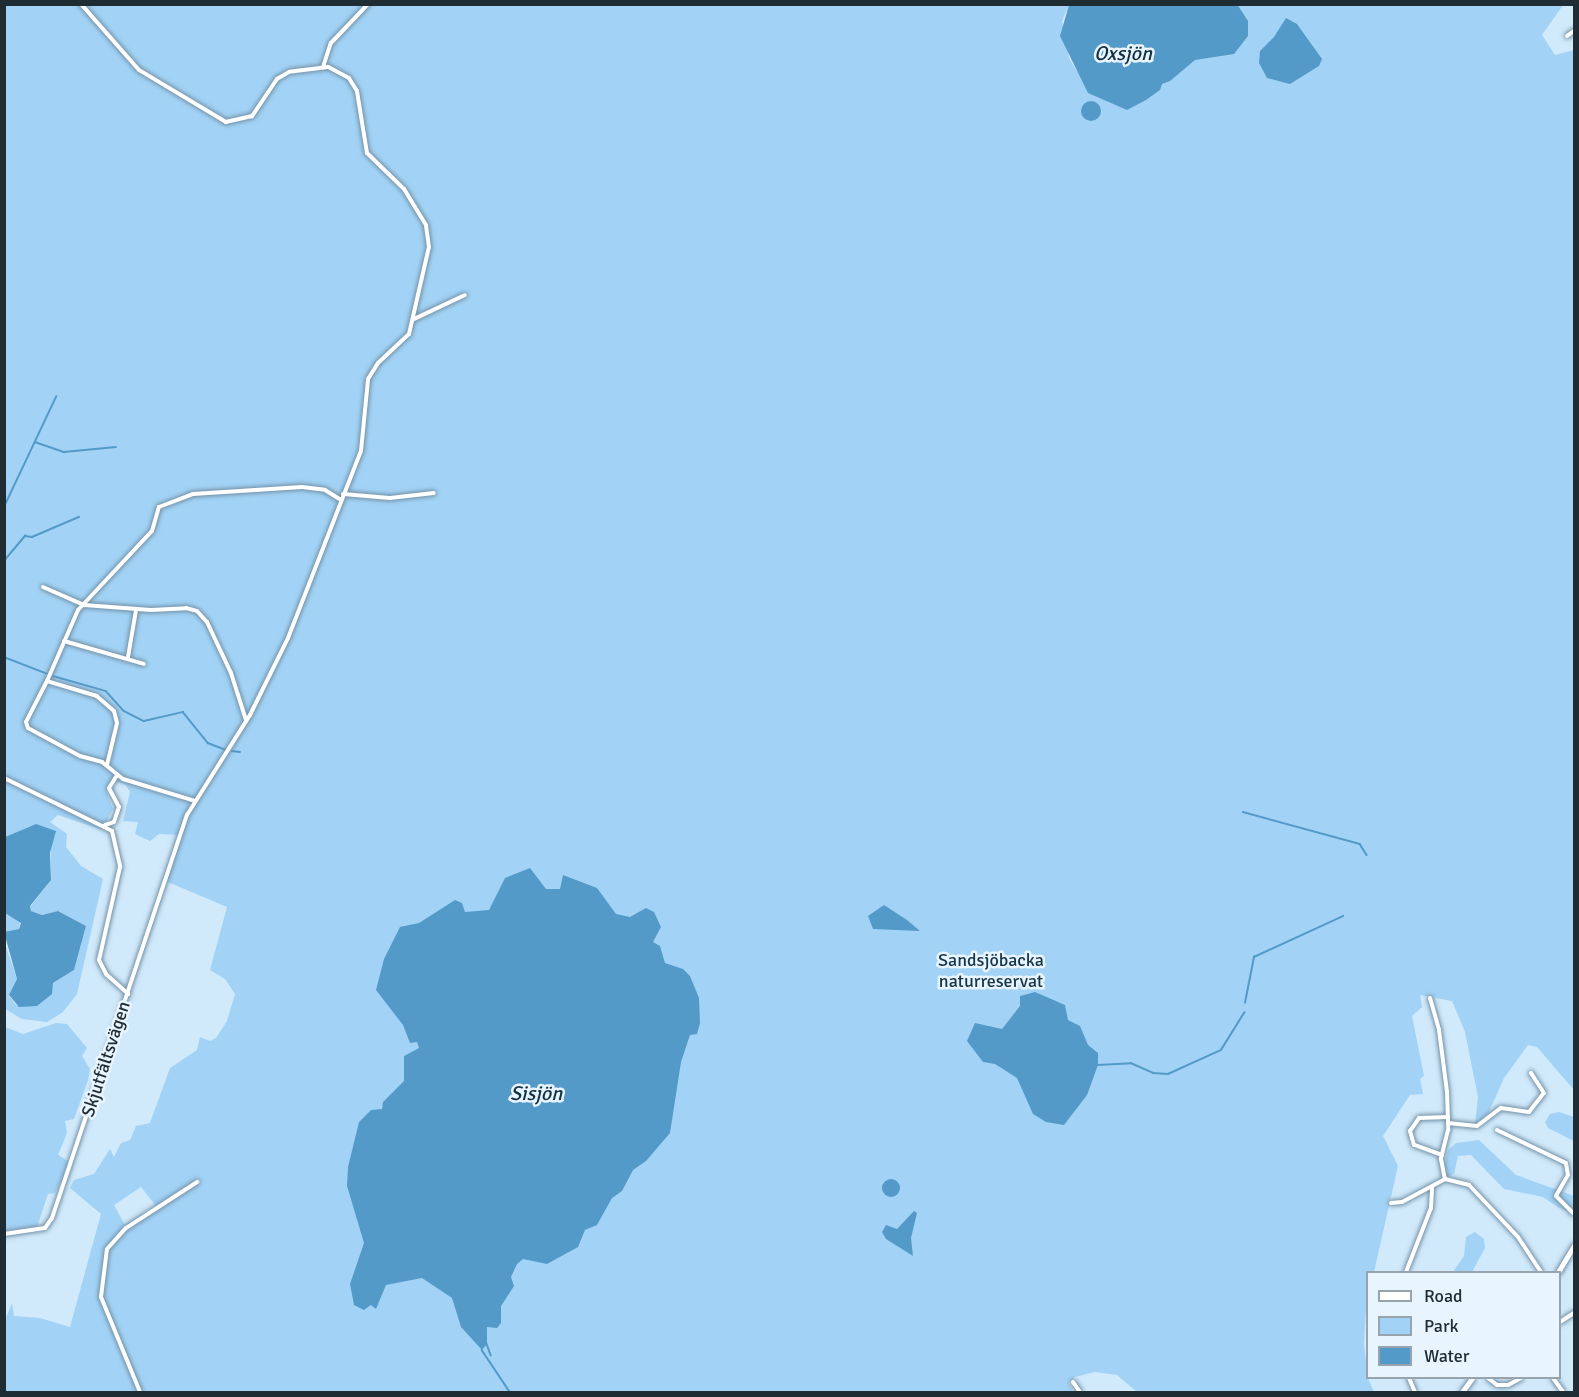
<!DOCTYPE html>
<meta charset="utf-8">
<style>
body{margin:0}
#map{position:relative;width:1579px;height:1397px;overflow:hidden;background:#d0e9fb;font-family:Signika,sans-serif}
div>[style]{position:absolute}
.green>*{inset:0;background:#a2d3f6}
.water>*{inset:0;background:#549ac8}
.round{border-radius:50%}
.stream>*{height:1.5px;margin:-0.75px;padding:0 0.75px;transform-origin:0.75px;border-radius:0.75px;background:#549ac8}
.roads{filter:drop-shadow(0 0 2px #7491a6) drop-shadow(0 0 2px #7491a6)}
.street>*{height:4px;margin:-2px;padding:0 2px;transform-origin:2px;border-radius:2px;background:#fff}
.secondary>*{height:5px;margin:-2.5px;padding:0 2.5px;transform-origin:2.5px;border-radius:2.5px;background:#fff}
span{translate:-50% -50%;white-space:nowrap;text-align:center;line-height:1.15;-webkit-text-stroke:5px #e8f4fe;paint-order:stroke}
.park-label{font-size:18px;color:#153549}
.street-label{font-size:18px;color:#202c34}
.water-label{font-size:20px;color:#103044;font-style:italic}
.frame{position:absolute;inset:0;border:6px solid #202c34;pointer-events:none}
.legend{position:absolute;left:1366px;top:1271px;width:195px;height:108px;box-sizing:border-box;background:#e8f4fe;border:2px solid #98a4ad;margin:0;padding:8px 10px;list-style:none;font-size:18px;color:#202c34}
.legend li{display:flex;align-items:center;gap:12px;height:30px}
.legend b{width:30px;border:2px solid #98a4ad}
</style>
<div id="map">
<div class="green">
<i style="clip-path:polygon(evenodd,4px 5px,1069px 5px,1062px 21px,1069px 58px,1080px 76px,1139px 5px,1563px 5px,1542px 35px,1555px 55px,1574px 50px,1574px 1090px,1537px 1047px,1528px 1045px,1504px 1078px,1488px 1114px,1475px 1124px,1478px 1097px,1465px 1032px,1452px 1001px,1420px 995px,1422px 1007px,1412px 1016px,1424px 1076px,1420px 1079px,1423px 1094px,1410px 1095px,1383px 1136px,1398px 1166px,1374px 1272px,1368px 1272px,1364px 1344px,1368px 1378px,1374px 1392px,1137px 1392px,1117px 1375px,1095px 1372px,1075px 1377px,1069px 1383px,1073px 1392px,5px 1392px,5px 1320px,12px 1303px,14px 1316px,40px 1318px,70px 1327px,101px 1214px,70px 1188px,74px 1180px,94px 1174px,110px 1149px,114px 1157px,121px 1143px,130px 1140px,136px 1126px,150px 1123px,170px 1068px,197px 1050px,200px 1037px,210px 1041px,216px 1038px,227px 1021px,235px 994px,225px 979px,210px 970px,227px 907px,163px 880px,179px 835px,159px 834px,150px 841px,135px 834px,138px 822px,123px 821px,130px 792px,125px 784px,113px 781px,106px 791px,113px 809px,102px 830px,58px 815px,50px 822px,67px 834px,66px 847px,81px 866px,103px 879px,77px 994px,63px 1012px,47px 1022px,22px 1019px,5px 1009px,5px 944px,17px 979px,9px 996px,16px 1005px,34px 1006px,52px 992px,53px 983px,74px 970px,86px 926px,58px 911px,42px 915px,31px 911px,30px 907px,51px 880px,51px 830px,34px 825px,5px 837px,4px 5px,141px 1187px,156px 1206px,125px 1225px,114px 1205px,141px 1187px)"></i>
<i style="clip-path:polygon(5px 913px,20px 921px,19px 929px,5px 932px)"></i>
<i style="clip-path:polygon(56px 1023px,67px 1024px,87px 1048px,82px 1056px,90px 1069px,88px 1080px,74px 1119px,65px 1121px,67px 1133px,58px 1155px,71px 1163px,55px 1193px,48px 1194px,37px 1227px,5px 1231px,5px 1027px,23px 1034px)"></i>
<i style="clip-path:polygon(1559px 1112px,1574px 1117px,1574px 1141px,1548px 1128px,1545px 1122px,1550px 1114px)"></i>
<i style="clip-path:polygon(1479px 1140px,1516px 1175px,1574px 1196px,1574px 1213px,1559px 1208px,1543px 1197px,1504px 1189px,1471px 1155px,1458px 1156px,1454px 1174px,1447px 1176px,1444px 1165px,1448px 1150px,1456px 1143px)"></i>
<i style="clip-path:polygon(1475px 1232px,1484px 1239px,1485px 1248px,1472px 1272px,1453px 1272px,1464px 1256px,1466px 1237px)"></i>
</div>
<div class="water">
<i style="clip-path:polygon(1237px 4px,1248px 21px,1248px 36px,1234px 54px,1195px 60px,1170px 81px,1162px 84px,1160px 90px,1146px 100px,1127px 110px,1088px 93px,1060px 36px,1069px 5px)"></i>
<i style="clip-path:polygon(1286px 18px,1297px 24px,1322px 59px,1319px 66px,1290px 84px,1267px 78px,1259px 63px,1260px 51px,1274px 37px)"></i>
<i class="round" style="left:1081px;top:101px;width:20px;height:20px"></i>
<i style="clip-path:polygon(36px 824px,56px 831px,50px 853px,51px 880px,30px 906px,31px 911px,42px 915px,58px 911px,86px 926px,74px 970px,53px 983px,52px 994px,37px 1006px,19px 1007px,9px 995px,17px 979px,4px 932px,19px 929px,21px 923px,5px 913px,5px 837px)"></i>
<i style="clip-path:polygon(530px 868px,546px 889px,560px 889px,563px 875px,597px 888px,616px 914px,630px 917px,646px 908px,654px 912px,661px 927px,653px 942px,660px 946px,665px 963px,683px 969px,690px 976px,699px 998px,700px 1023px,697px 1034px,690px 1035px,681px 1062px,670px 1133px,646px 1161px,633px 1170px,622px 1191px,612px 1198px,597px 1225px,585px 1230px,578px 1247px,547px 1264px,523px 1259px,517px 1264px,511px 1277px,514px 1286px,501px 1306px,501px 1323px,497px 1328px,487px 1327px,487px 1344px,482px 1350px,461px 1327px,452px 1298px,422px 1278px,386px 1285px,376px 1309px,371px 1305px,364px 1310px,354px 1305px,350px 1284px,364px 1243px,347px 1186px,348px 1167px,359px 1122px,371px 1110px,382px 1109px,383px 1102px,404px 1081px,404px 1056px,419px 1048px,417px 1042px,410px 1043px,403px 1025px,376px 990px,384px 959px,400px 927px,419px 923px,455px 900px,462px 903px,465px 912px,489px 910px,505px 878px)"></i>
<i style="clip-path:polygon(884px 905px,907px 920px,920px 931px,873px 929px,868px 916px)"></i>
<i style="clip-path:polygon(1035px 992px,1065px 1005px,1068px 1020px,1080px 1026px,1088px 1045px,1098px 1053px,1098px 1065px,1087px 1095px,1064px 1125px,1046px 1122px,1033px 1114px,1017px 1078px,995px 1064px,983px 1062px,967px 1041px,975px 1023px,1002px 1029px,1020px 1006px,1020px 996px)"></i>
<i class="round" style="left:882px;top:1179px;width:18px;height:18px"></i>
<i style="clip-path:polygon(914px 1211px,917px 1213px,911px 1238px,913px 1256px,886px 1239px,882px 1232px,886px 1225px,897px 1229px)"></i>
</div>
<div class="stream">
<i style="left:35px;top:442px;width:31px;rotate:19deg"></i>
<i style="left:64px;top:452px;width:52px;rotate:-5.5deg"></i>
<i style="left:4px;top:507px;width:122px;rotate:-64.7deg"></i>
<i style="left:4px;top:561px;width:33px;rotate:-50deg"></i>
<i style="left:25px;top:536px;width:7px;rotate:8deg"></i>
<i style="left:32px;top:537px;width:51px;rotate:-23.1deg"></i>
<i style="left:4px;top:657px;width:47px;rotate:21.1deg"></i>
<i style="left:53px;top:676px;width:55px;rotate:15.8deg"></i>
<i style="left:106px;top:691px;width:27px;rotate:48deg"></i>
<i style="left:124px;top:711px;width:22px;rotate:27deg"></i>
<i style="left:144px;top:721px;width:40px;rotate:-13deg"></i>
<i style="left:183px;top:712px;width:40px;rotate:51deg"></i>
<i style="left:208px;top:743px;width:19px;rotate:21deg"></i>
<i style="left:232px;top:751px;width:8px;rotate:7deg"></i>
<i style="left:1243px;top:812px;width:121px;rotate:15.3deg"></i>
<i style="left:1360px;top:844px;width:13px;rotate:58deg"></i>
<i style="left:1245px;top:1003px;width:47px;rotate:-78.9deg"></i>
<i style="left:1254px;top:957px;width:98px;rotate:-24.7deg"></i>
<i style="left:1098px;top:1065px;width:33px;rotate:-3deg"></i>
<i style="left:1131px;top:1063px;width:24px;rotate:24deg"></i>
<i style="left:1153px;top:1073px;width:15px;rotate:4deg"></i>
<i style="left:1168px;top:1074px;width:58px;rotate:-24.4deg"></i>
<i style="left:1221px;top:1050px;width:44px;rotate:-58.1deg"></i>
<i style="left:487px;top:1344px;width:12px;rotate:70deg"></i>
<i style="left:482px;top:1350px;width:50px;rotate:56.3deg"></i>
</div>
<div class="roads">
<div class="street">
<i style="left:1567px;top:36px;width:9px;rotate:-36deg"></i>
<i style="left:323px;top:67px;width:25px;rotate:-72deg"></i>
<i style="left:331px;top:43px;width:54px;rotate:-46.5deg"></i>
<i style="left:414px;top:319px;width:56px;rotate:-25.2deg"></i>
<i style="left:343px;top:494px;width:47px;rotate:4.9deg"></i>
<i style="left:390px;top:498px;width:44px;rotate:-6.5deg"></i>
<i style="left:43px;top:587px;width:45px;rotate:23.7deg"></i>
<i style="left:84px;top:605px;width:67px;rotate:4.3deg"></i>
<i style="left:151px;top:610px;width:35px;rotate:-3deg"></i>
<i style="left:186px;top:608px;width:11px;rotate:15deg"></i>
<i style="left:197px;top:611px;width:15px;rotate:48deg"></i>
<i style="left:207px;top:622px;width:56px;rotate:64.8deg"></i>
<i style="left:231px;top:673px;width:49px;rotate:72.3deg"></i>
<i style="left:64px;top:641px;width:83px;rotate:16deg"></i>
<i style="left:128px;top:657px;width:48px;rotate:-80.3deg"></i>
<i style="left:47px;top:681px;width:77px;rotate:-66.4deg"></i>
<i style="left:78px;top:610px;width:108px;rotate:-46.9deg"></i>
<i style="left:152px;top:531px;width:25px;rotate:-74deg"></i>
<i style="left:159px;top:507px;width:36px;rotate:-21deg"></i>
<i style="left:193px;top:494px;width:109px;rotate:-3.7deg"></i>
<i style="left:302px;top:487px;width:23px;rotate:7deg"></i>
<i style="left:325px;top:490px;width:19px;rotate:32deg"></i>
<i style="left:107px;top:765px;width:43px;rotate:-76.6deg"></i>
<i style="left:117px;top:723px;width:12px;rotate:-104deg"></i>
<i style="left:114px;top:711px;width:23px;rotate:-139deg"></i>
<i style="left:97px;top:696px;width:52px;rotate:-163.3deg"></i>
<i style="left:47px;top:681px;width:46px;rotate:117.1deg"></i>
<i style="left:26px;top:722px;width:6px;rotate:72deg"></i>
<i style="left:28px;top:728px;width:59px;rotate:28.3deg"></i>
<i style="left:80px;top:756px;width:23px;rotate:15deg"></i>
<i style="left:102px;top:762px;width:27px;rotate:39deg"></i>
<i style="left:123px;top:779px;width:75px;rotate:17deg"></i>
<i style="left:4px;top:778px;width:120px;rotate:26.1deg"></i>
<i style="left:112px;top:831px;width:37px;rotate:77deg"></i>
<i style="left:120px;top:867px;width:95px;rotate:102.7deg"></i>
<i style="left:99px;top:960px;width:16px;rotate:63deg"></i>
<i style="left:106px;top:974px;width:30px;rotate:42deg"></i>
<i style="left:105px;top:825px;width:9px;rotate:-18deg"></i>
<i style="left:114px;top:822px;width:16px;rotate:-72deg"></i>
<i style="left:119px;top:807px;width:21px;rotate:-118deg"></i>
<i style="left:109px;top:788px;width:15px;rotate:-58deg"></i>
<i style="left:1430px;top:998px;width:33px;rotate:74deg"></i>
<i style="left:1439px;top:1030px;width:63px;rotate:82.6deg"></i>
<i style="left:1447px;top:1092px;width:38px;rotate:88deg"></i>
<i style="left:1448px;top:1130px;width:30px;rotate:104deg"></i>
<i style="left:1441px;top:1159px;width:20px;rotate:79deg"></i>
<i style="left:1448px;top:1123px;width:29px;rotate:6deg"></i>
<i style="left:1477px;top:1126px;width:30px;rotate:-37deg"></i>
<i style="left:1501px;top:1108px;width:28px;rotate:8deg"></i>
<i style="left:1529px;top:1112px;width:24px;rotate:-52deg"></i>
<i style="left:1544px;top:1093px;width:24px;rotate:-123deg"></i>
<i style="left:1497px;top:1130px;width:76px;rotate:25.6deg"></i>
<i style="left:1566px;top:1163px;width:12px;rotate:81deg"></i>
<i style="left:1568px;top:1175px;width:24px;rotate:120deg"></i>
<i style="left:1556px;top:1196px;width:25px;rotate:45deg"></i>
<i style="left:1442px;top:1155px;width:30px;rotate:-160deg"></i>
<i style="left:1414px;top:1145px;width:15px;rotate:-106deg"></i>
<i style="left:1410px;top:1131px;width:16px;rotate:-55deg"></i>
<i style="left:1419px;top:1118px;width:29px;rotate:-2deg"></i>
<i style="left:1391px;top:1203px;width:11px;rotate:-5deg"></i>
<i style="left:1402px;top:1202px;width:49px;rotate:-28.1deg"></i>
<i style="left:1445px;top:1179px;width:25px;rotate:14deg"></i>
<i style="left:1469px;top:1185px;width:71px;rotate:46.7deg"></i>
<i style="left:1518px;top:1237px;width:42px;rotate:56.7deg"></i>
<i style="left:4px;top:1234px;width:41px;rotate:-8.3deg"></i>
<i style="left:45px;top:1228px;width:12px;rotate:-55deg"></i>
<i style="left:52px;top:1218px;width:425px;rotate:-71.5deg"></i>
<i style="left:187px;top:815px;width:118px;rotate:-57.8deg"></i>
<i style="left:250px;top:715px;width:86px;rotate:-63.7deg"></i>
<i style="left:288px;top:638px;width:201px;rotate:-68.7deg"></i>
<i style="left:361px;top:451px;width:72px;rotate:-84.4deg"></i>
<i style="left:368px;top:379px;width:19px;rotate:-58deg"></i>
<i style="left:378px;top:363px;width:42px;rotate:-43.1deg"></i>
<i style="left:409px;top:334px;width:89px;rotate:-77.1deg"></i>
<i style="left:429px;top:247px;width:22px;rotate:-98deg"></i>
<i style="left:426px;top:225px;width:42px;rotate:-121.4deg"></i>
<i style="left:404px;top:189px;width:52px;rotate:-135.8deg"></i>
<i style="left:367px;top:153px;width:63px;rotate:-99.2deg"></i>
<i style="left:357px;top:91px;width:15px;rotate:-122deg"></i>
<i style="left:349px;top:78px;width:24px;rotate:-152deg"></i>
<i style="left:328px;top:67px;width:39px;rotate:173deg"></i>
<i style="left:289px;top:72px;width:14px;rotate:150deg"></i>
<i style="left:277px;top:79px;width:45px;rotate:124deg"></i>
<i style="left:252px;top:116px;width:27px;rotate:167deg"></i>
<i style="left:226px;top:122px;width:101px;rotate:-149.1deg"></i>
<i style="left:139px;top:70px;width:88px;rotate:-131.3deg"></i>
<i style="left:1406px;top:1272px;width:69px;rotate:-68.7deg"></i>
<i style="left:1431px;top:1208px;width:21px;rotate:-87deg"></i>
<i style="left:1560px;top:1322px;width:17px;rotate:-33deg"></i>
<i style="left:1409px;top:1378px;width:15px;rotate:67deg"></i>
<i style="left:1488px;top:1378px;width:11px;rotate:38deg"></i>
<i style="left:1497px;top:1385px;width:11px"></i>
<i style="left:1508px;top:1385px;width:15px;rotate:-28deg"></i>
<i style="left:1553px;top:1378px;width:17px;rotate:54deg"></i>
<i style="left:1073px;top:1382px;width:12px;rotate:55deg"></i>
<i style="left:140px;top:1392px;width:103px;rotate:-112.3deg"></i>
<i style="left:101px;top:1297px;width:48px;rotate:-82.9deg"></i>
<i style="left:107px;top:1249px;width:28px;rotate:-48deg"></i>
<i style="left:126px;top:1228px;width:85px;rotate:-32.9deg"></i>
</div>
<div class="secondary">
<i style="left:1558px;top:1272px;width:31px;rotate:-59deg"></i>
<i style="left:1462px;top:1392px;width:17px;rotate:-54deg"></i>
</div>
</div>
<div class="park-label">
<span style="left:991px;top:971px">Sandsjöbacka<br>naturreservat</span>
</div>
<div class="street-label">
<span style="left:106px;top:1059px;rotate:-72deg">Skjutfältsvägen</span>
</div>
<div class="water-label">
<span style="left:1123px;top:53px">Oxsjön</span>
<span style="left:536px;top:1093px">Sisjön</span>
</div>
<div class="frame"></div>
<ul class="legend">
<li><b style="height:8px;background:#fff"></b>Road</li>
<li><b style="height:16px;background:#a2d3f6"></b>Park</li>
<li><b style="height:16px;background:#549ac8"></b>Water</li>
</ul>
</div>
